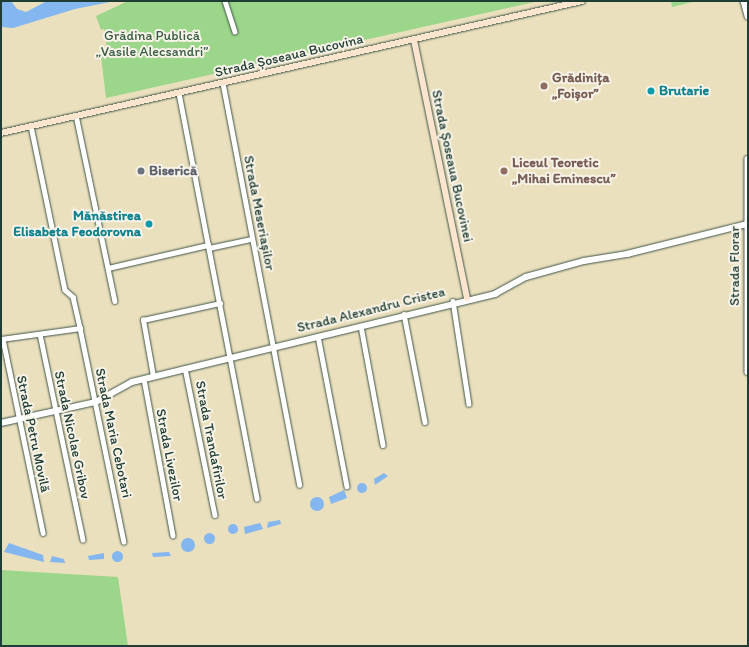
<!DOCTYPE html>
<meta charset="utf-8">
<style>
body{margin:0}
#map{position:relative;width:749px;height:647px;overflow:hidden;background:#ebe0bd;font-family:Itim,sans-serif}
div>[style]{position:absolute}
.green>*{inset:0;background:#9bd68a}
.water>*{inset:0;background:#84b6f0}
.round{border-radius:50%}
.roads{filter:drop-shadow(0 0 1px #3e5549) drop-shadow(0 0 1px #3e5549)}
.minor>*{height:4.5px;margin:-2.25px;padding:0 2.25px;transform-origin:2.25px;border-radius:2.25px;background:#fff}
.tertiary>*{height:5.5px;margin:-2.75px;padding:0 2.75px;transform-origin:2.75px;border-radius:2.75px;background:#fff}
.secondary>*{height:6px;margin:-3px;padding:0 3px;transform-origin:3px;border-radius:3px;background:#fce5cf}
.dots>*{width:11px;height:11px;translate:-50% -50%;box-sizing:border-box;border:2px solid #f7f3e8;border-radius:50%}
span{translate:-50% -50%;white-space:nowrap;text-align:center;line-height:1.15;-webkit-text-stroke:4px #f7f3e8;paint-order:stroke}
.park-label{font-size:14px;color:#385c45}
.street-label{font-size:14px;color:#1f3d34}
.education-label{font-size:14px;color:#785e54;font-weight:700}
.left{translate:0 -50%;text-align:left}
.culture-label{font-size:14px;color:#0d838f;font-weight:700}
.right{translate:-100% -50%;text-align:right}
.worship-label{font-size:14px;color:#5b616d;font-weight:700}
.frame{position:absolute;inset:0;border:2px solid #1f3d34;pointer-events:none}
</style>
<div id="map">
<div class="green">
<i style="clip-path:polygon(128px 1px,539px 1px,106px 98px,101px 56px,108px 55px,104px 29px,101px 30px,96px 16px)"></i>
<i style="clip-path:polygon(671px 1px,697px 1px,672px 7px)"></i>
<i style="clip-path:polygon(1px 570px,118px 577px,128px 646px,1px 646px)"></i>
</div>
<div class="water">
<i style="clip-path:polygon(1px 1px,11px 1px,17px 9px,26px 12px,47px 1px,115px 1px,75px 9px,13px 28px,1px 27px)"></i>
<i style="clip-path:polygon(384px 473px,388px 476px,375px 485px,374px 479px)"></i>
<i class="round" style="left:357px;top:483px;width:10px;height:10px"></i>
<i style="clip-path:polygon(344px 490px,347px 498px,331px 504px,329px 497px)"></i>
<i class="round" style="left:310px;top:497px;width:14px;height:14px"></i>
<i style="clip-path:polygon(280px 520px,281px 524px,267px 528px,268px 522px)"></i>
<i style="clip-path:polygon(260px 523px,263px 529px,245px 534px,244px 527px)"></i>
<i class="round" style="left:228px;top:524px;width:10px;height:10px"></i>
<i class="round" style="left:203.5px;top:532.5px;width:11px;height:11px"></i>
<i class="round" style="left:181px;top:538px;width:14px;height:14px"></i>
<i style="clip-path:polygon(9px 543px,43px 555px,44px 562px,4px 552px)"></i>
<i class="round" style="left:111.5px;top:550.5px;width:11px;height:11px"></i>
<i style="clip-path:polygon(169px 552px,171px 556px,153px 557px,152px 553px)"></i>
<i style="clip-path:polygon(104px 553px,104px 559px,89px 560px,88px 556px)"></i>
<i style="clip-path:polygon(52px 556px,64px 559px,65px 563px,50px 562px)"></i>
</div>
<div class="roads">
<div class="minor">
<i style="left:225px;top:1px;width:32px;rotate:72deg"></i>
<i style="left:223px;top:83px;width:409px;rotate:79.2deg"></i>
<i style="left:179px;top:93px;width:413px;rotate:79.1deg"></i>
<i style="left:76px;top:115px;width:190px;rotate:78.2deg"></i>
<i style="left:31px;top:126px;width:167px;rotate:78.3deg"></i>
<i style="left:65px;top:290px;width:11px;rotate:41deg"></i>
<i style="left:73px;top:297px;width:32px;rotate:77deg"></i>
<i style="left:80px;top:328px;width:218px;rotate:78.4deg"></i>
<i style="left:209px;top:248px;width:43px;rotate:-12.1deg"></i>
<i style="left:108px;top:268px;width:103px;rotate:-13deg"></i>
<i style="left:453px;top:301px;width:104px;rotate:81.2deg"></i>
<i style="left:404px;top:314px;width:110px;rotate:79deg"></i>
<i style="left:361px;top:326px;width:121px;rotate:79.5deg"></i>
<i style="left:40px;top:334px;width:210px;rotate:78.2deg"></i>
<i style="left:318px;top:336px;width:153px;rotate:79.1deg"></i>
<i style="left:1px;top:339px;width:80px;rotate:-7.9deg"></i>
<i style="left:3px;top:339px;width:198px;rotate:78.3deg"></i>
<i style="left:185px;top:368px;width:150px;rotate:78.5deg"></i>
<i style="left:153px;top:376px;width:57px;rotate:-100.1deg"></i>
<i style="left:143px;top:320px;width:79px;rotate:-12.4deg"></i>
<i style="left:144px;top:379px;width:159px;rotate:79.5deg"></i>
</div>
<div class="tertiary">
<i style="left:744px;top:1px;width:16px;rotate:75deg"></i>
<i style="left:748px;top:159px;width:213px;rotate:90deg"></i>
<i style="left:1px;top:423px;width:97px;rotate:-12.5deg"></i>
<i style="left:96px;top:402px;width:41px;rotate:-29.1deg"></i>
<i style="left:132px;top:382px;width:374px;rotate:-13.6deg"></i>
<i style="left:495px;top:294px;width:35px;rotate:-29deg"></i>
<i style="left:526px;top:277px;width:60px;rotate:-15.4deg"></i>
<i style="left:584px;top:261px;width:44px;rotate:-9.2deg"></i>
<i style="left:627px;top:254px;width:124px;rotate:-14deg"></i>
</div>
<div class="secondary">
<i style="left:414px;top:40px;width:263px;rotate:78.4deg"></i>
<i style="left:1px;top:133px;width:596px;rotate:-12.8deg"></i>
</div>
</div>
<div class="dots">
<i style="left:544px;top:86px;background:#8d6e63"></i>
<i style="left:651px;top:91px;background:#0f9aa8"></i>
<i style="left:141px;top:171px;background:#6b7280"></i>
<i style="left:504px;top:171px;background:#8d6e63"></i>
<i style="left:149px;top:224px;background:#0f9aa8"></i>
</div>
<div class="park-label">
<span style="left:152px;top:44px">Grădina Publică<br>„Vasile Alecsandri”</span>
</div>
<div class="street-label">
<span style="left:289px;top:56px;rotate:-13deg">Strada Șoseaua Bucovina</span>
<span style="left:452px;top:166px;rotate:78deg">Strada Șoseaua Bucovinei</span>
<span style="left:259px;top:213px;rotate:79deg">Strada Meseriașilor</span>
<span style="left:735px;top:266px;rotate:-90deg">Strada Florar</span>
<span style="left:371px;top:310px;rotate:-14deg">Strada Alexandru Cristea</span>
<span style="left:113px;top:433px;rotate:78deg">Strada Maria Cebotari</span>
<span style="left:33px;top:434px;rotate:78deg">Strada Petru Movilă</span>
<span style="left:72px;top:435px;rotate:78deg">Strada Nicolae Gribov</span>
<span style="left:211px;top:440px;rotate:79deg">Strada Trandafirilor</span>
<span style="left:169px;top:455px;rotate:79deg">Strada Livezilor</span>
</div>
<div class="education-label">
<span class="left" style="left:552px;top:86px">Grădinița<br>„Foișor”</span>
<span class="left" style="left:512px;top:171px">Liceul Teoretic<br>„Mihai Eminescu”</span>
</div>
<div class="culture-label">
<span class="left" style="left:659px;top:91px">Brutarie</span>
<span class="right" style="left:141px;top:224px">Mănăstirea<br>Elisabeta Feodorovna</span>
</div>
<div class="worship-label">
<span class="left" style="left:149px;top:171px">Biserică</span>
</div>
<div class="frame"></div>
</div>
